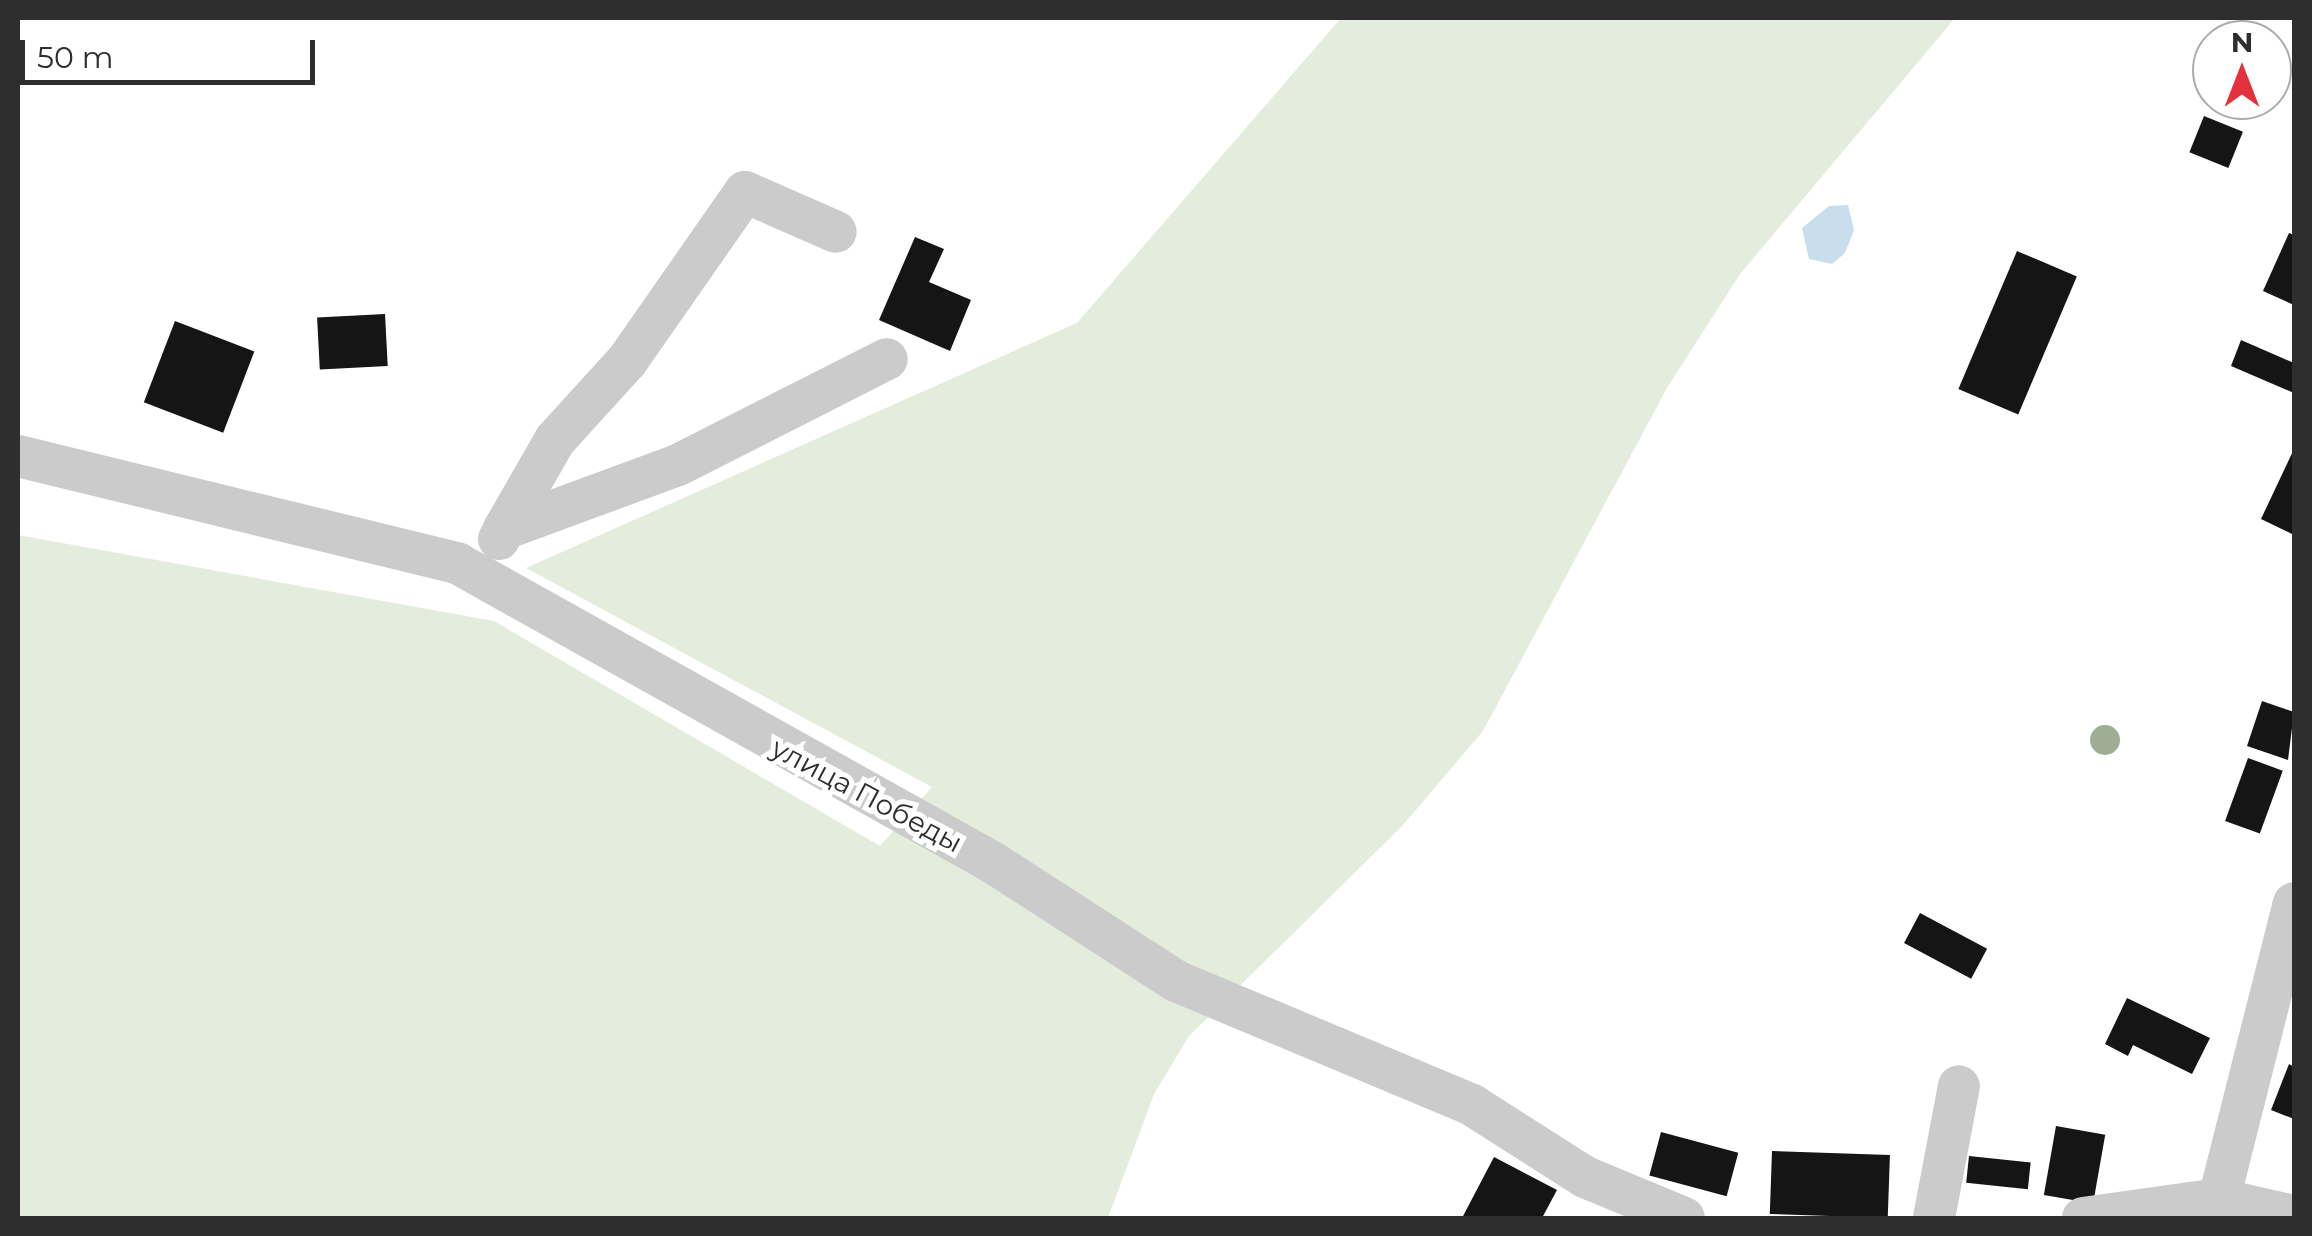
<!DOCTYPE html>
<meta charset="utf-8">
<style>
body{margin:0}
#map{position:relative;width:2312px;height:1236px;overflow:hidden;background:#fff;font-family:Montserrat,sans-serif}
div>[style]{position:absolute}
.green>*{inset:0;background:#e4ecdc}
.water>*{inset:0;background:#c8deec}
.building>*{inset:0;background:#151515;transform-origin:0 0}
.street>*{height:42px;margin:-21px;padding:0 21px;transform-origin:21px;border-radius:21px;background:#cbcbcb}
.trees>*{width:30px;height:30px;margin:-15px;border-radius:50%;background:#9fad94}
span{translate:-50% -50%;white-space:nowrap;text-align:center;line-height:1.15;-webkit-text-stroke:10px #fff;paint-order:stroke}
.street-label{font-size:28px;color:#2e2e2e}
.frame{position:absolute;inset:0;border:20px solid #2e2e2e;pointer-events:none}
.north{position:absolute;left:2192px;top:20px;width:100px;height:100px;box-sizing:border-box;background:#fff;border:2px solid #ababab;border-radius:50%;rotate:0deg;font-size:28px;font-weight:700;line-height:40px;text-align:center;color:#2e2e2e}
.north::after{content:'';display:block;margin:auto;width:35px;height:45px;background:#e5303d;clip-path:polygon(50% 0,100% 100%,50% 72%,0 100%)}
.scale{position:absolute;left:20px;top:40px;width:295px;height:45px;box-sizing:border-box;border:5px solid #2e2e2e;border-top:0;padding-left:12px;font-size:30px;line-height:35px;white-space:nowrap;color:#2e2e2e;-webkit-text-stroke:8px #fff;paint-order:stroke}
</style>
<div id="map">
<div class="green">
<i style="clip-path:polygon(1341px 18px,1955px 18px,1740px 274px,1667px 388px,1483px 731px,1403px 825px,1189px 1036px,1154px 1094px,1108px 1218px,18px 1218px,18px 535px,494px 621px,880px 846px,932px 787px,526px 568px,1077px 323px)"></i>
</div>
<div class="water">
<i style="clip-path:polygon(1848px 205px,1854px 230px,1845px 253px,1832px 264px,1809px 259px,1802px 228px,1829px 206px)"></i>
</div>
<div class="building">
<i style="left:2204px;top:116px;width:42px;height:39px;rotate:22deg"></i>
<i style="clip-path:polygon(2289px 233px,2294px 235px,2294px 305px,2263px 291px)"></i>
<i style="clip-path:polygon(915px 237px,944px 249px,929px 282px,971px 300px,950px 351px,879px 320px)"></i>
<i style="left:2017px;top:251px;width:65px;height:150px;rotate:23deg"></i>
<i style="left:385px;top:314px;width:52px;height:68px;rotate:87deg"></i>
<i style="left:175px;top:321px;width:85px;height:87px;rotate:21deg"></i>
<i style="clip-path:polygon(2241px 340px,2294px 363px,2294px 393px,2231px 366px)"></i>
<i style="clip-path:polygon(2294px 449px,2294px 535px,2261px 519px)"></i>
<i style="clip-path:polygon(2262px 701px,2294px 712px,2288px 760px,2247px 746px)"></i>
<i style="left:2248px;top:758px;width:37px;height:67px;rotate:20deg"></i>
<i style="left:1920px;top:913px;width:76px;height:34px;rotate:28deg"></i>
<i style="clip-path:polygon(2127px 998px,2210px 1038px,2192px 1074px,2133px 1045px,2128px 1056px,2105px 1044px)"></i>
<i style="clip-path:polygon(2289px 1064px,2294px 1067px,2294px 1119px,2271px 1110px)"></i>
<i style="left:2056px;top:1126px;width:50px;height:70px;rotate:10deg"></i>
<i style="left:1661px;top:1132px;width:80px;height:45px;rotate:15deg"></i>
<i style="left:1772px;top:1151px;width:118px;height:63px;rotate:2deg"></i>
<i style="left:1969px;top:1156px;width:62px;height:27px;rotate:6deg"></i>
<i style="clip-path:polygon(1494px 1157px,1557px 1190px,1542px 1218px,1462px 1218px)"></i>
</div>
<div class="street">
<i style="left:18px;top:456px;width:452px;rotate:13.7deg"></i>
<i style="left:457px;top:563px;width:613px;rotate:29.2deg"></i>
<i style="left:992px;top:862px;width:219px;rotate:32.9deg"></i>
<i style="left:1176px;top:981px;width:321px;rotate:22.7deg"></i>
<i style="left:1472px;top:1105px;width:134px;rotate:32.5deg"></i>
<i style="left:1585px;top:1177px;width:107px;rotate:22.5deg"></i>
<i style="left:504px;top:529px;width:103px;rotate:-60.2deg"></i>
<i style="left:555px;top:440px;width:107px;rotate:-47.7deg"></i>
<i style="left:627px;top:361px;width:206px;rotate:-55.1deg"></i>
<i style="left:745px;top:192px;width:99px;rotate:23.7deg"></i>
<i style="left:499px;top:539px;width:11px;rotate:-63deg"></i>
<i style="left:504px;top:529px;width:185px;rotate:-20.2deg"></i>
<i style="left:678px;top:465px;width:234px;rotate:-26.9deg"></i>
<i style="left:2219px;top:1199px;width:305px;rotate:-75.8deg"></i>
<i style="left:1934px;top:1218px;width:134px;rotate:-79.3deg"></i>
<i style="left:2083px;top:1218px;width:137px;rotate:-8deg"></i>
<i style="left:2219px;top:1199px;width:77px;rotate:12.8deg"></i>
</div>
<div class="trees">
<i style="left:2105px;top:740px"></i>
</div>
<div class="street-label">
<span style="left:867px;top:795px;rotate:28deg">улица Победы</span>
</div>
<div class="frame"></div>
<div class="north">N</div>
<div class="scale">50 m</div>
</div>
